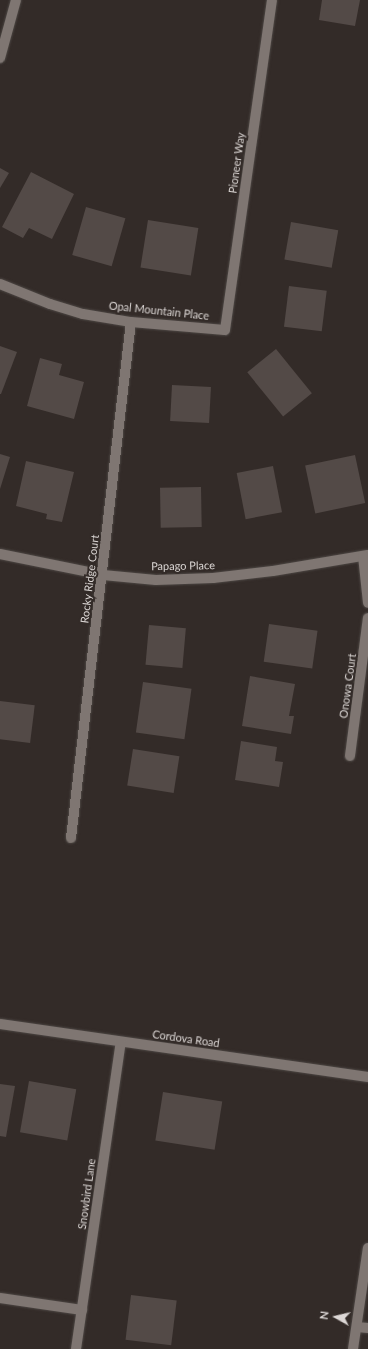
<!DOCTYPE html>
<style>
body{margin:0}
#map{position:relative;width:368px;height:1349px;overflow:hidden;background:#332b28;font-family:Lato,sans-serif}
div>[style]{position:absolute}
.building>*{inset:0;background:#534a47;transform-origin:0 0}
.roads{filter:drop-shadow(0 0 1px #4d4744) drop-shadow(0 0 1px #4d4744)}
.minor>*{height:10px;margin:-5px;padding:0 5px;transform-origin:5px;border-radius:5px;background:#7f7672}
span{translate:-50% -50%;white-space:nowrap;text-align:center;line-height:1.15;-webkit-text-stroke:4px #332b28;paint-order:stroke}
.street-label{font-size:11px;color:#dcd7d5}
.north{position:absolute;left:316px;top:1297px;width:40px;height:40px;-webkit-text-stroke:3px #332b28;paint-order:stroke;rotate:278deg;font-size:11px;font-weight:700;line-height:16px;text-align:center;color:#dcd7d5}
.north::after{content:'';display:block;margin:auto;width:14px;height:18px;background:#dcd7d5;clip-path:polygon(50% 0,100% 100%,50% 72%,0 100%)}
</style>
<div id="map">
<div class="building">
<i style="clip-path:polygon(322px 0,360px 0,355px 26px,319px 20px)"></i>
<i style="clip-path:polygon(0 168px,9px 173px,0 188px)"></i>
<i style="clip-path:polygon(31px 172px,74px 194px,52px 239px,29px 228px,23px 238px,2px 227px)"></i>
<i style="left:86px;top:207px;width:41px;height:50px;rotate:16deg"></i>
<i style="left:148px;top:220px;width:51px;height:48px;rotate:9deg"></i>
<i style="left:291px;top:222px;width:48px;height:38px;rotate:10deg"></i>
<i style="left:289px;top:286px;width:38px;height:41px;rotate:7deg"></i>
<i style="clip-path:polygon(0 346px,17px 352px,1px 394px,0 394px)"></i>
<i style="left:276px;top:349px;width:57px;height:37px;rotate:51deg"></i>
<i style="clip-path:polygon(40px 358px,62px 364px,59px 375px,84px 382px,74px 419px,27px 406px)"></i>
<i style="left:172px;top:385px;width:39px;height:36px;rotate:3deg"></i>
<i style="clip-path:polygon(0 454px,10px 457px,0 489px)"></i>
<i style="left:355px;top:455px;width:49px;height:51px;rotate:78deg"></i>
<i style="clip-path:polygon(26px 461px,74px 472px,62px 522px,46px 519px,47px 514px,16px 506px)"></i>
<i style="left:273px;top:466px;width:47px;height:37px;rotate:79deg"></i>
<i style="left:201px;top:487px;width:40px;height:41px;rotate:89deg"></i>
<i style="left:269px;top:624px;width:49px;height:38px;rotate:8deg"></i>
<i style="left:149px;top:625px;width:37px;height:40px;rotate:5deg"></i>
<i style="clip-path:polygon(250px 676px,295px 684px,289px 716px,294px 716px,291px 734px,242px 726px)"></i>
<i style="left:143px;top:682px;width:49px;height:51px;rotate:8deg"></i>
<i style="left:0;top:701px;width:35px;height:38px;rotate:7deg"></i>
<i style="clip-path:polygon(241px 741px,277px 747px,275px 761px,283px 762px,279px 787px,235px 780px)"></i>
<i style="left:133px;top:749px;width:47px;height:37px;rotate:9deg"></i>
<i style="left:29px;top:1081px;width:48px;height:52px;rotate:10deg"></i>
<i style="clip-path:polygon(0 1084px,15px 1086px,6px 1137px,0 1136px)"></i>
<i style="left:163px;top:1092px;width:60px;height:49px;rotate:9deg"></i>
<i style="left:131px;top:1295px;width:46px;height:45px;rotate:7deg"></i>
</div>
<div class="roads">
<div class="minor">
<i style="left:0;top:58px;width:60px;rotate:-74.6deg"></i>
<i style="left:0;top:284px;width:54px;rotate:21.8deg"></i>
<i style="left:50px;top:304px;width:34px;rotate:17deg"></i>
<i style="left:83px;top:314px;width:49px;rotate:9.5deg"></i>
<i style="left:131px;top:322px;width:94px;rotate:4.9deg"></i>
<i style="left:225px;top:330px;width:333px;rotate:-81.9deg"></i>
<i style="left:0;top:554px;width:105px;rotate:11.5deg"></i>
<i style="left:103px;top:575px;width:53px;rotate:5.4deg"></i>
<i style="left:156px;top:580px;width:57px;rotate:-2deg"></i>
<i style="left:213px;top:578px;width:60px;rotate:-6.7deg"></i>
<i style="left:273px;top:571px;width:96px;rotate:-9.6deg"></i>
<i style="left:363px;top:556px;width:47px;rotate:83.9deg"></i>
<i style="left:350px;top:756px;width:139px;rotate:-82.6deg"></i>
<i style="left:71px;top:838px;width:519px;rotate:-83.37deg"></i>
<i style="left:0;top:1024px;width:372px;rotate:8.2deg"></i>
<i style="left:0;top:1298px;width:83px;rotate:8.3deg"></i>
<i style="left:357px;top:1327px;width:11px;rotate:5deg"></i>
<i style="left:76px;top:1349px;width:310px;rotate:-81.7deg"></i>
<i style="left:353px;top:1349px;width:102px;rotate:-81.6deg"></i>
</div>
</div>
<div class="street-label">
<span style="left:237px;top:163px;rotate:-82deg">Pioneer Way</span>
<span style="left:159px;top:311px;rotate:6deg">Opal Mountain Place</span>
<span style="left:183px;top:566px;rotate:-1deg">Papago Place</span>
<span style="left:90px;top:579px;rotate:-83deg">Rocky Ridge Court</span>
<span style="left:348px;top:686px;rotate:-82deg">Onowa Court</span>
<span style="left:186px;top:1039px;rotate:8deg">Cordova Road</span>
<span style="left:87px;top:1194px;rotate:-82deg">Snowbird Lane</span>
</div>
<div class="north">N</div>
</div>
